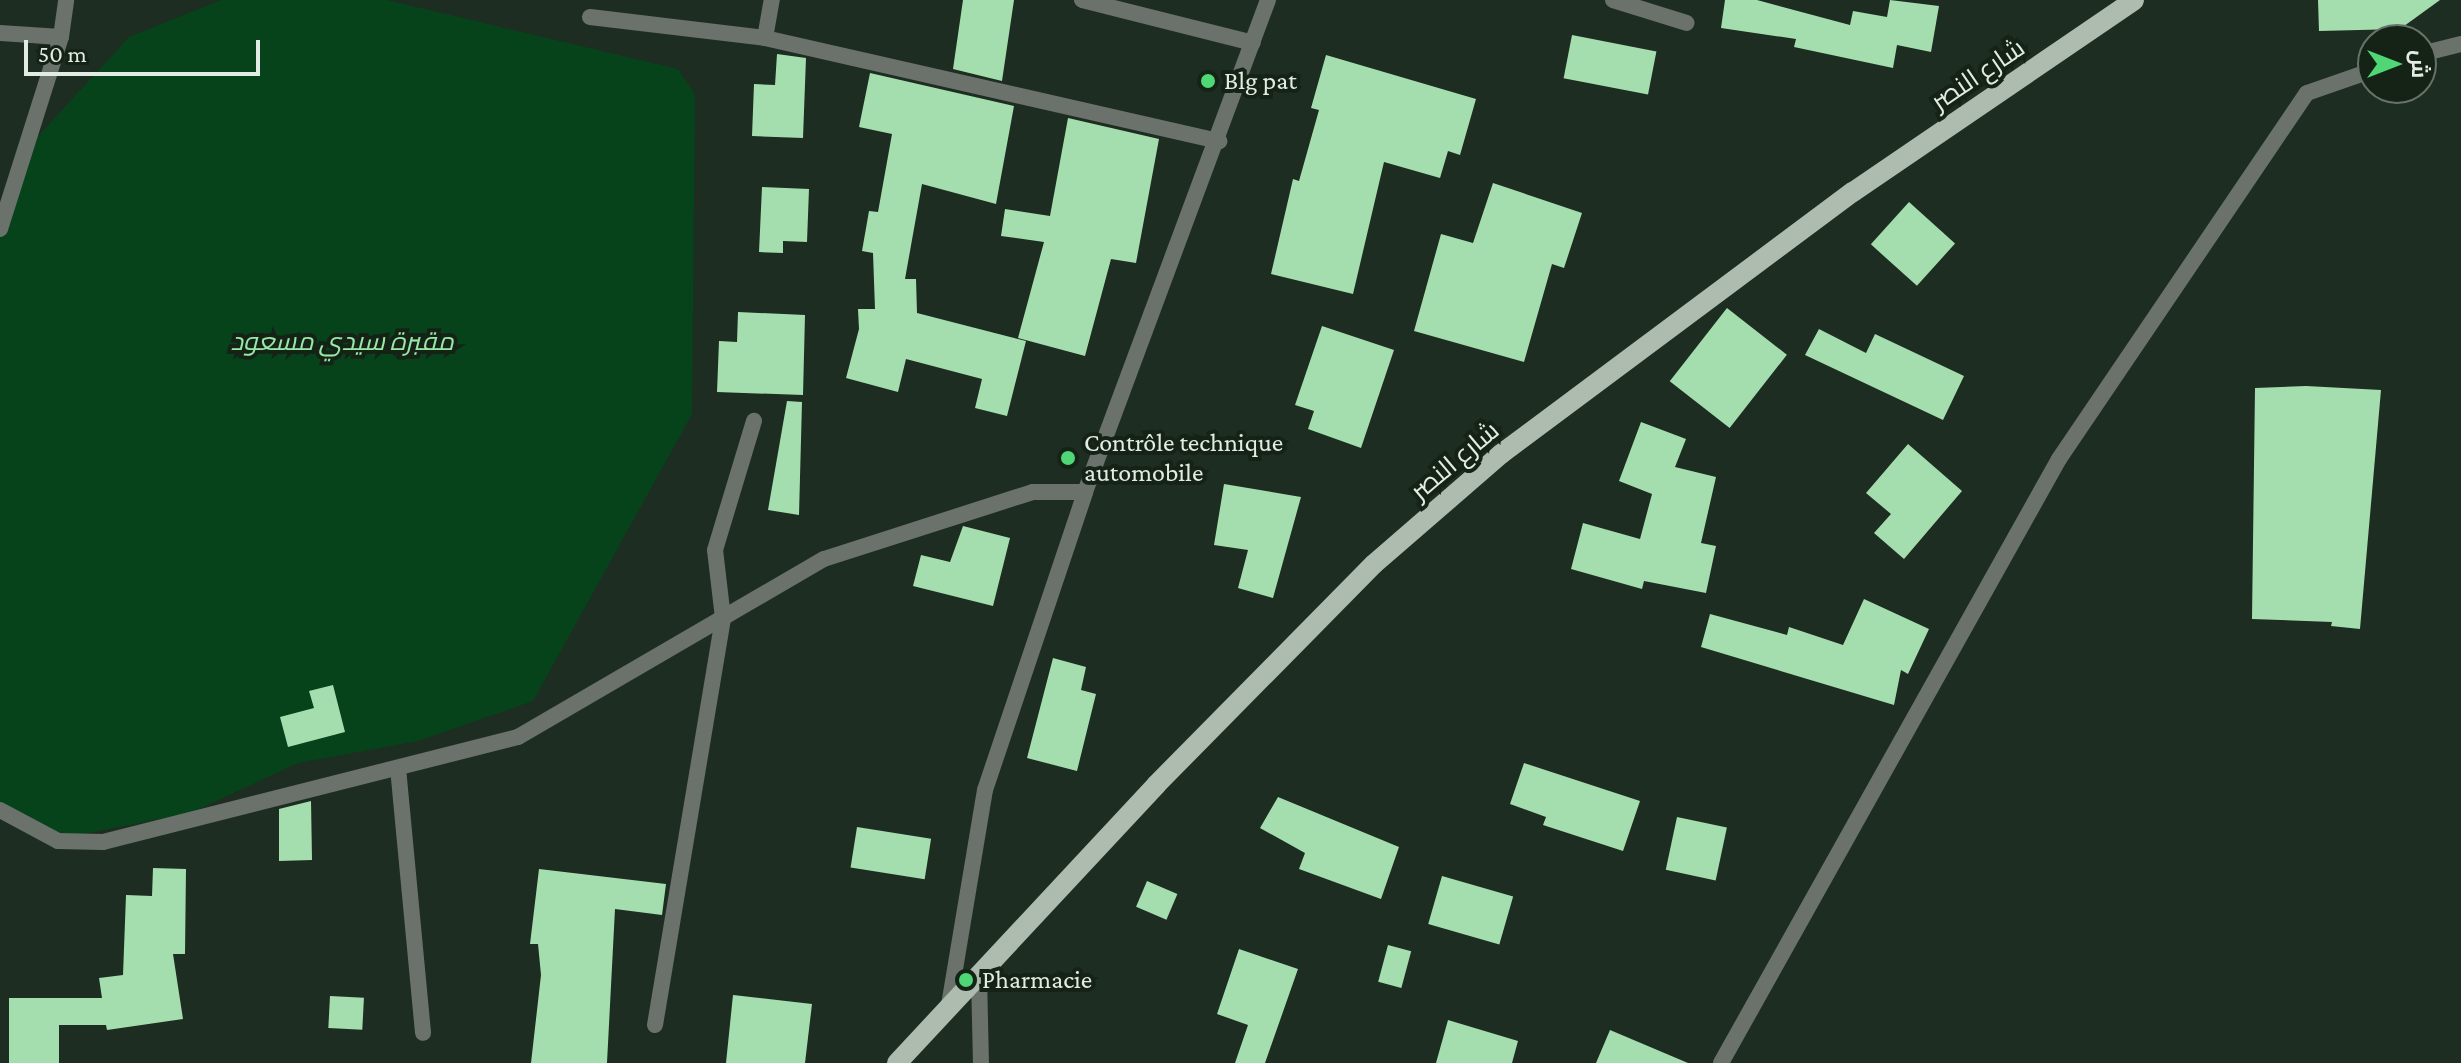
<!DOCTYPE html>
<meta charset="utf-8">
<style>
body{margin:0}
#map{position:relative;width:2461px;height:1063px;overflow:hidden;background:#1e2d21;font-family:"Crimson Pro",Cairo,serif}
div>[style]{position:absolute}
.green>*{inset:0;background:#06431b}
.building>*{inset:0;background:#a5deae;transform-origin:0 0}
.service>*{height:16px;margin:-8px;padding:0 8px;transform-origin:8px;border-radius:8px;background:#6b726c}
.minor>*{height:16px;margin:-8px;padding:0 8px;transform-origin:8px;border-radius:8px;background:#6b726c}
.tertiary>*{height:16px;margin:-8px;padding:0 8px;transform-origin:8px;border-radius:8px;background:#6b726c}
.primary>*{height:20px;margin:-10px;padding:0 10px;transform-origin:10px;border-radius:10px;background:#adbcaf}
.dots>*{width:22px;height:22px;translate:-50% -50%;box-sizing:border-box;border:4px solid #152317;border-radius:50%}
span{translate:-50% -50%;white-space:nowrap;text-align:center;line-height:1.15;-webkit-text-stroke:8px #152317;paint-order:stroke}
.street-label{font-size:26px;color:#e3ece4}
.poi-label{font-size:26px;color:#e3ece4}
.left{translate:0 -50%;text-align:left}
.park-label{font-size:26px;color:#99e8a8;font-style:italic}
.north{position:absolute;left:2357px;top:24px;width:80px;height:80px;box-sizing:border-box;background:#152317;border:2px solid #677369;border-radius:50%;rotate:90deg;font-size:22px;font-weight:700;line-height:32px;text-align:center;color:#e3ece4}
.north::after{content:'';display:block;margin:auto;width:28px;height:36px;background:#4fd675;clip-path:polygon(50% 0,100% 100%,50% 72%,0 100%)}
.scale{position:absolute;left:24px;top:40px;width:236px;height:36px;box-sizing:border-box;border:4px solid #e3ece4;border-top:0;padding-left:10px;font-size:24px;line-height:28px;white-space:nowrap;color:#e3ece4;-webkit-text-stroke:6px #152317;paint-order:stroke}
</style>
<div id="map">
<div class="green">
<i style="clip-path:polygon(221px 0,387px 0,678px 69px,695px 95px,692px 414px,533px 701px,418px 741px,298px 763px,190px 813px,78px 835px,31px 828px,0 809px,0 223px,20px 156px,129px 37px)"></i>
</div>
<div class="building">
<i style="clip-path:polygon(963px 0,1014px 0,1002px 81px,953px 69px)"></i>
<i style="clip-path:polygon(1725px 0,1757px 0,1850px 25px,1853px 11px,1887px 17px,1890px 0,1939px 6px,1931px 52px,1897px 45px,1893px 68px,1794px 47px,1796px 39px,1721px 28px)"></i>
<i style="clip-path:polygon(2318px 0,2440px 0,2400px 29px,2319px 31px)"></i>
<i style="left:1572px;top:35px;width:86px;height:44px;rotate:11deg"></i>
<i style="clip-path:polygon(777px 54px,806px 58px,803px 138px,752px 136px,754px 84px,775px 85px)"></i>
<i style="clip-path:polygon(1326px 55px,1476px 99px,1460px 155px,1448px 151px,1440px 178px,1384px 162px,1353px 294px,1271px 274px,1293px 179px,1299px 181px,1319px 110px,1311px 108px)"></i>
<i style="clip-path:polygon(870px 73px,1014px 106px,996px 204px,922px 184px,905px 279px,916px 279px,917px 313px,1026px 341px,1007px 416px,975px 408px,982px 379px,906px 359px,898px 392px,846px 378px,859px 329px,858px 309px,875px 309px,873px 253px,862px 251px,869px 211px,878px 212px,892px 134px,859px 127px)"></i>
<i style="clip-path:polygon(1068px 118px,1159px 139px,1136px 263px,1111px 259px,1085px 356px,1018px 338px,1044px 242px,1001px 236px,1005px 209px,1050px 216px)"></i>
<i style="clip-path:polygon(1493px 183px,1582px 213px,1564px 268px,1552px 264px,1524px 362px,1414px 331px,1441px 234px,1473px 243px)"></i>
<i style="clip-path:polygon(762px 187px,809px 189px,807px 242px,783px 241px,783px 253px,759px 252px)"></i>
<i style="left:1909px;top:202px;width:62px;height:57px;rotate:42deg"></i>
<i style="left:1727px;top:308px;width:76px;height:93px;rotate:38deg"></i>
<i style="clip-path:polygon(738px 312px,805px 315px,803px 395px,717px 392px,719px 341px,737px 342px)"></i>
<i style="clip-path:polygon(1322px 326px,1394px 350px,1361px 448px,1308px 429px,1314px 411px,1295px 405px)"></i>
<i style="clip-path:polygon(1819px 329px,1866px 353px,1875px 334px,1964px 376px,1943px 420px,1805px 355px)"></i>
<i style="clip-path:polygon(2306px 386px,2381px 390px,2360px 629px,2331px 626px,2332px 622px,2252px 619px,2255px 388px)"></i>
<i style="clip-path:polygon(787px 401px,802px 402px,799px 515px,768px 510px)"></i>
<i style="clip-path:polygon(1641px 422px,1686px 439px,1675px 467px,1716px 477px,1701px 543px,1716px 546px,1706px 593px,1644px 581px,1642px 589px,1571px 569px,1583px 523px,1640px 539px,1652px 494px,1619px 481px)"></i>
<i style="clip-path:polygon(1908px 444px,1962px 491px,1904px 559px,1874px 533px,1891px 514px,1866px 493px)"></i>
<i style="clip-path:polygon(1224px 484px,1301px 497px,1273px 598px,1238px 588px,1248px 550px,1214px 545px)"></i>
<i style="clip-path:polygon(963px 526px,1010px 538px,993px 606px,913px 586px,921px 555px,950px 562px)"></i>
<i style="clip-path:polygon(1864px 599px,1929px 629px,1908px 674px,1901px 670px,1894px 705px,1701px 647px,1710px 614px,1787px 635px,1789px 627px,1843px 645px)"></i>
<i style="clip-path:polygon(1053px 658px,1086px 667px,1081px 690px,1096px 694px,1077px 771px,1027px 758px)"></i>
<i style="clip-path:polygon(333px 685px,345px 732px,288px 747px,280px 717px,314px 708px,309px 691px)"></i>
<i style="clip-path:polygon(1524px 763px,1640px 801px,1623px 851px,1543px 825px,1546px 817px,1510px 804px)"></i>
<i style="clip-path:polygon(1278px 797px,1399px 847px,1381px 899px,1299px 869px,1305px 853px,1260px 828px)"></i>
<i style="clip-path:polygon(311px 801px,312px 860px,279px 861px,279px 809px)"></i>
<i style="left:1677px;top:817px;width:51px;height:54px;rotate:12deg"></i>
<i style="left:857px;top:827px;width:75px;height:41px;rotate:9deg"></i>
<i style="clip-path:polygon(153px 868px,186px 869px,185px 954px,173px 954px,183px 1019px,107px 1030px,106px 1025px,59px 1025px,59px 1063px,9px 1063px,9px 998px,102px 998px,99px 978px,123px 975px,126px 895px,152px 896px)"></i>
<i style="clip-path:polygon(539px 869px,666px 884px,662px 915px,615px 909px,607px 1063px,531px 1063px,541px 975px,538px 944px,530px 944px)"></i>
<i style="left:1442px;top:876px;width:74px;height:50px;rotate:16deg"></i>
<i style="left:1147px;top:881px;width:33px;height:28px;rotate:23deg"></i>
<i style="left:1388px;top:945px;width:24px;height:38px;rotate:15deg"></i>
<i style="clip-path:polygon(1239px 949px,1298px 969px,1265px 1063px,1235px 1063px,1248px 1025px,1217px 1014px)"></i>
<i style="clip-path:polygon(733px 995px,812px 1004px,805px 1063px,726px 1063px)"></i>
<i style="left:330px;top:996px;width:34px;height:32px;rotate:3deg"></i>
<i style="clip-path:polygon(1448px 1020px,1518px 1041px,1512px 1063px,1436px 1063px)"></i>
<i style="clip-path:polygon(1610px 1030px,1688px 1063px,1596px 1063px)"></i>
</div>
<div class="service">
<i style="left:655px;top:1025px;width:413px;rotate:-80.5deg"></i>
<i style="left:723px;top:618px;width:68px;rotate:-96.7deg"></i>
<i style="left:715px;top:550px;width:135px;rotate:-73.2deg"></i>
</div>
<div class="minor">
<i style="left:1082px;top:0;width:176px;rotate:14.1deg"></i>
<i style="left:1613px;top:0;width:77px;rotate:17.3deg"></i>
<i style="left:590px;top:17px;width:176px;rotate:6.8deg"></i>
<i style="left:765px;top:38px;width:466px;rotate:12.8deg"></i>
<i style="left:0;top:33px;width:61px;rotate:3.8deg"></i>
<i style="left:765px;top:38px;width:39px;rotate:-80deg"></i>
<i style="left:2421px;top:54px;width:41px;rotate:-14deg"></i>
<i style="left:0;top:229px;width:201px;rotate:-72.4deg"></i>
<i style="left:61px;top:37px;width:37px;rotate:-82deg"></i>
<i style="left:398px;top:768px;width:266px;rotate:84.6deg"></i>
<i style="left:979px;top:976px;width:87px;rotate:88.7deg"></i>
<i style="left:1721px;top:1063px;width:692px;rotate:-60.77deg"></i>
<i style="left:2059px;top:459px;width:442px;rotate:-55.9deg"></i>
<i style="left:2307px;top:93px;width:70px;rotate:-19.2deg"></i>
</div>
<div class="tertiary">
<i style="left:0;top:810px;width:66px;rotate:28.1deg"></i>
<i style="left:58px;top:841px;width:45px;rotate:1.3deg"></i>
<i style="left:103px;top:842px;width:428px;rotate:-14.2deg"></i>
<i style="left:518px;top:737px;width:354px;rotate:-30.2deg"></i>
<i style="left:824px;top:559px;width:219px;rotate:-17.8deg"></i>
<i style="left:1033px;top:492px;width:52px"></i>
<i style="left:949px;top:1005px;width:218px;rotate:-80.5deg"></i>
<i style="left:985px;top:790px;width:314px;rotate:-71.4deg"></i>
<i style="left:1085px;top:492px;width:525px;rotate:-69.6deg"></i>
</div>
<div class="primary">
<i style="left:897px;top:1063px;width:380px;rotate:-47deg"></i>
<i style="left:1156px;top:785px;width:310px;rotate:-45.4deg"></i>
<i style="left:1374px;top:564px;width:168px;rotate:-40.9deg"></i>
<i style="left:1501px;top:454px;width:439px;rotate:-36.7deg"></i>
<i style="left:1853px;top:192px;width:340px;rotate:-34.3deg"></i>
</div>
<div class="dots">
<i style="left:1208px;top:81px;background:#4fd675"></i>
<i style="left:1068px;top:458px;background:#4fd675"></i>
<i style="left:966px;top:980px;background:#4fd675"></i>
</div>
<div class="street-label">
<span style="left:1978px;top:75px;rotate:-34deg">شارع النصر</span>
<span style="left:1455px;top:461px;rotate:-40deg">شارع النصر</span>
</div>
<div class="poi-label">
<span class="left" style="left:1224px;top:81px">Blg pat</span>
<span class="left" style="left:1084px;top:458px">Contrôle technique<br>automobile</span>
<span class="left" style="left:982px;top:980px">Pharmacie</span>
</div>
<div class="park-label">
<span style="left:342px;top:342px">مقبرة سيدي مسعود</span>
</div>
<div class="north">ش</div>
<div class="scale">50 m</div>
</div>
